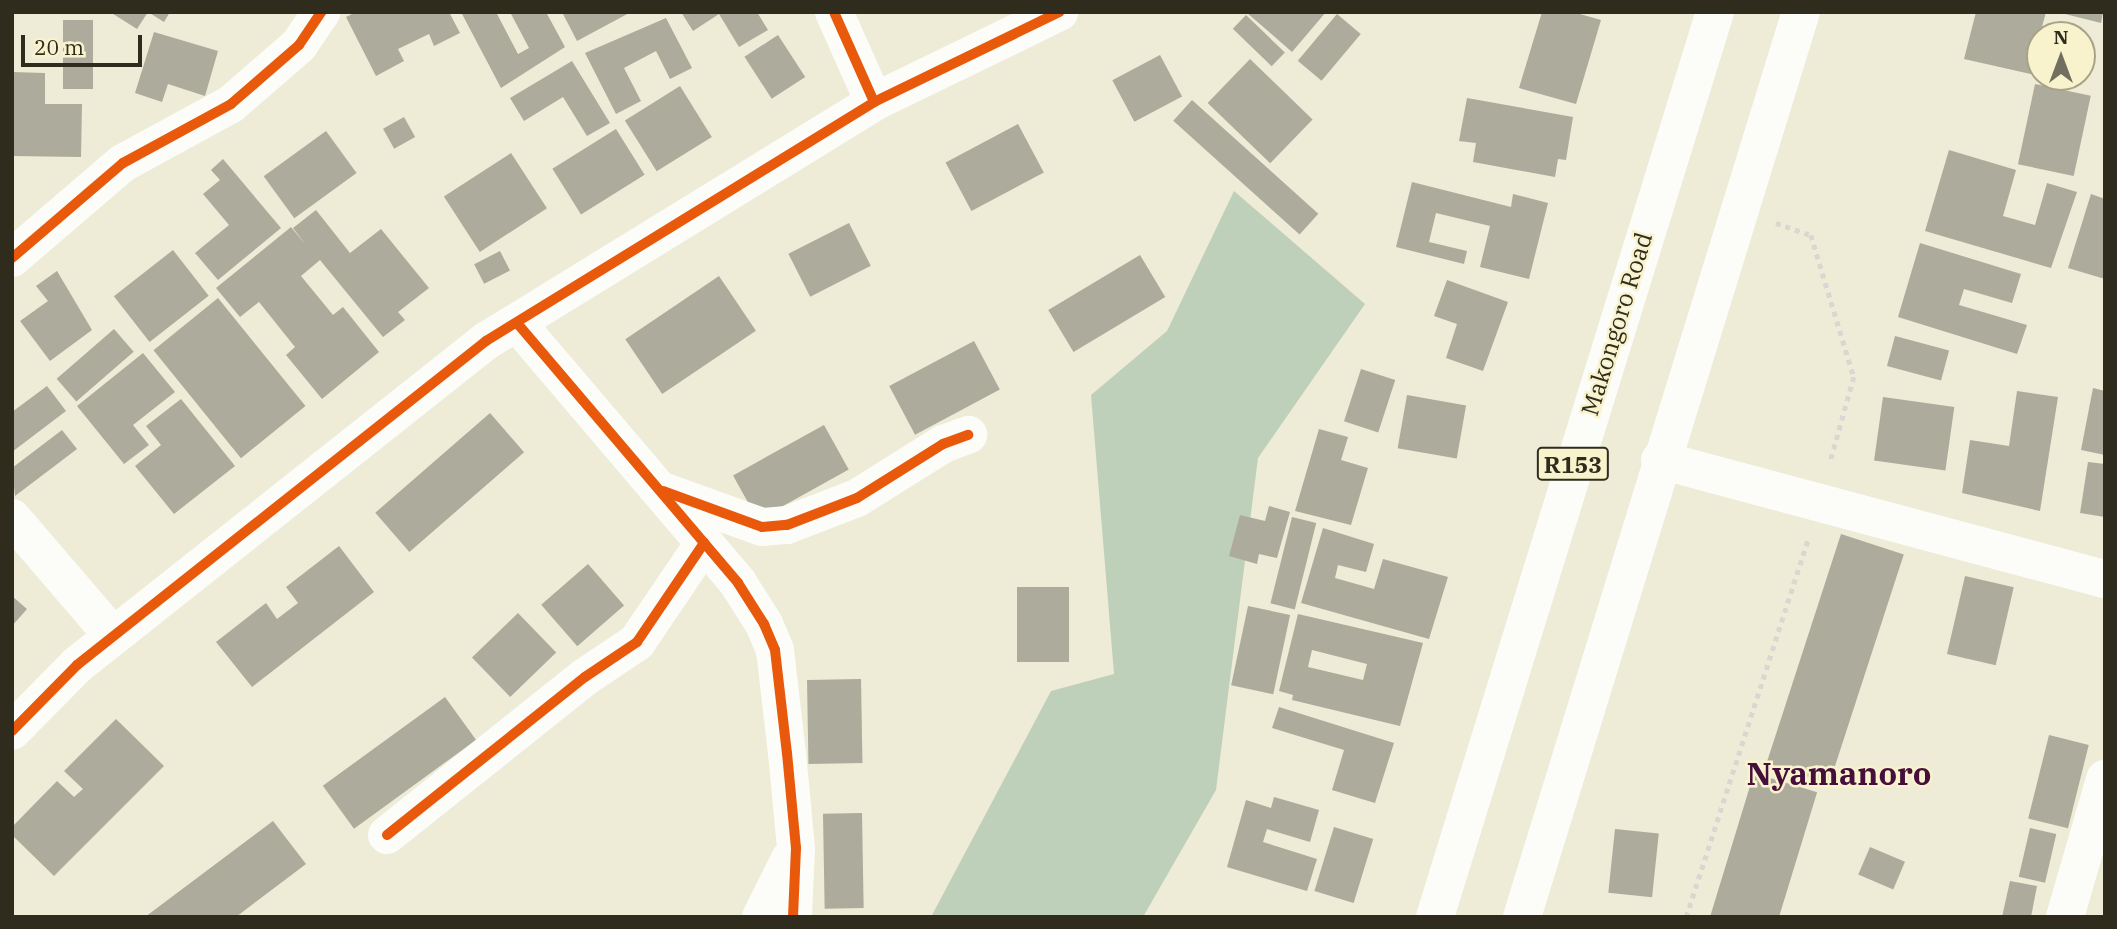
<!DOCTYPE html>
<style>
body{margin:0}
#map{position:relative;width:2117px;height:929px;overflow:hidden;background:#eeebd7;font-family:"IBM Plex Serif",serif}
div>[style]{position:absolute}
.forest>*{inset:0;background:#bfd0ba}
.building>*{inset:0;background:#adab9c;transform-origin:0 0}
.path>*{height:4.5px;margin-top:-2.25px;transform-origin:0;background:repeating-linear-gradient(90deg,#d9d7d2 0 5px,transparent 0 10px)}
.minor>*{height:38px;margin:-19px;padding:0 19px;transform-origin:19px;border-radius:19px;background:#fcfcf9}
.major>*{height:38px;margin:-19px;padding:0 19px;transform-origin:19px;border-radius:19px;background:#fcfcf9}
.cycleway>*{height:10px;margin:-5px;padding:0 5px;transform-origin:5px;border-radius:5px;background:#e8590c}
span{translate:-50% -50%;white-space:nowrap;text-align:center;line-height:1.15;-webkit-text-stroke:5px #f8f2cd;paint-order:stroke}
.shield-label span{padding:2px 5px;background:#f8f2cd;border:2px solid;border-radius:5px;-webkit-text-stroke-width:0}
.shield-label{font-size:23px;color:#2f2c1e;font-weight:700}
.street-label{font-size:24px;color:#2f2c1e}
.district-label{font-size:32px;color:#460f3b;font-weight:700}
.frame{position:absolute;inset:0;border:14px solid #2f2c1e;pointer-events:none}
.north{position:absolute;left:2026px;top:21px;width:70px;height:70px;box-sizing:border-box;background:#f8f2cd;border:2px solid #a8a387;border-radius:50%;rotate:0deg;font-size:19px;font-weight:700;line-height:28px;text-align:center;color:#2f2c1e}
.north::after{content:'';display:block;margin:auto;width:24px;height:32px;background:#726f5f;clip-path:polygon(50% 0,100% 100%,50% 72%,0 100%)}
.scale{position:absolute;left:21px;top:35px;width:121px;height:32px;box-sizing:border-box;border:4px solid #2f2c1e;border-top:0;padding-left:9px;font-size:21px;line-height:24px;white-space:nowrap;color:#2f2c1e;-webkit-text-stroke:5px #f8f2cd;paint-order:stroke}
</style>
<div id="map">
<div class="forest">
<i style="clip-path:polygon(1234px 191px,1365px 304px,1258px 458px,1216px 790px,1143px 917px,931px 917px,1051px 691px,1114px 674px,1091px 395px,1167px 331px)"></i>
</div>
<div class="building">
<i style="clip-path:polygon(110px 12px,170px 12px,164px 22px,148px 12px,137px 29px)"></i>
<i style="clip-path:polygon(356px 12px,449px 12px,460px 33px,434px 46px,429px 34px,398px 49px,404px 61px,376px 76px,346px 17px)"></i>
<i style="clip-path:polygon(461px 12px,496px 12px,518px 54px,529px 48px,510px 12px,546px 12px,565px 47px,501px 88px)"></i>
<i style="clip-path:polygon(562px 12px,631px 12px,577px 41px)"></i>
<i style="clip-path:polygon(681px 12px,757px 12px,768px 30px,739px 47px,719px 14px,693px 31px)"></i>
<i style="clip-path:polygon(1246px 12px,1326px 12px,1292px 52px)"></i>
<i style="clip-path:polygon(1542px 12px,1573px 12px,1601px 20px,1576px 104px,1519px 88px)"></i>
<i style="clip-path:polygon(1976px 12px,2046px 12px,2038px 42px,2040px 76px,1964px 59px)"></i>
<i style="clip-path:polygon(2057px 12px,2103px 12px,2101px 23px)"></i>
<i style="left:1337px;top:14px;width:31px;height:61px;rotate:40deg"></i>
<i style="left:1246px;top:15px;width:54px;height:19px;rotate:44deg"></i>
<i style="clip-path:polygon(666px 18px,692px 68px,670px 79px,656px 51px,624px 68px,641px 101px,616px 114px,585px 53px)"></i>
<i style="left:63px;top:20px;width:30px;height:69px"></i>
<i style="clip-path:polygon(154px 32px,218px 51px,205px 96px,168px 84px,162px 102px,135px 93px)"></i>
<i style="left:778px;top:35px;width:50px;height:40px;rotate:57deg"></i>
<i style="left:1160px;top:55px;width:47px;height:54px;rotate:62deg"></i>
<i style="left:1250px;top:59px;width:87px;height:61px;rotate:44deg"></i>
<i style="clip-path:polygon(572px 61px,610px 123px,587px 136px,563px 97px,524px 121px,510px 98px)"></i>
<i style="clip-path:polygon(12px 72px,45px 73px,45px 104px,82px 104px,81px 157px,12px 156px)"></i>
<i style="left:2035px;top:84px;width:57px;height:82px;rotate:12deg"></i>
<i style="left:680px;top:86px;width:60px;height:65px;rotate:58deg"></i>
<i style="clip-path:polygon(1467px 98px,1573px 117px,1566px 160px,1558px 159px,1555px 177px,1473px 162px,1476px 143px,1459px 141px)"></i>
<i style="left:1192px;top:100px;width:170px;height:28px;rotate:42deg"></i>
<i style="left:404px;top:117px;width:23px;height:24px;rotate:61deg"></i>
<i style="left:1018px;top:124px;width:55px;height:82px;rotate:62deg"></i>
<i style="left:616px;top:129px;width:54px;height:75px;rotate:58deg"></i>
<i style="left:326px;top:131px;width:52px;height:77px;rotate:54deg"></i>
<i style="clip-path:polygon(1949px 150px,2016px 170px,2003px 216px,2035px 225px,2047px 183px,2077px 192px,2051px 268px,1925px 231px)"></i>
<i style="left:511px;top:153px;width:66px;height:80px;rotate:57deg"></i>
<i style="clip-path:polygon(223px 159px,281px 228px,218px 280px,195px 253px,229px 225px,203px 194px,220px 180px,211px 170px)"></i>
<i style="clip-path:polygon(1412px 182px,1511px 207px,1513px 194px,1548px 203px,1529px 279px,1480px 267px,1490px 226px,1436px 213px,1429px 242px,1467px 251px,1464px 264px,1396px 247px)"></i>
<i style="clip-path:polygon(2091px 194px,2105px 199px,2105px 279px,2068px 268px)"></i>
<i style="clip-path:polygon(316px 210px,350px 253px,381px 229px,429px 288px,398px 312px,405px 320px,383px 337px,320px 260px,301px 276px,333px 315px,343px 307px,379px 352px,322px 399px,286px 355px,295px 347px,259px 302px,240px 317px,216px 288px,291px 227px,306px 245px,293px 228px)"></i>
<i style="left:849px;top:223px;width:48px;height:68px;rotate:63deg"></i>
<i style="clip-path:polygon(1920px 243px,2021px 274px,2012px 303px,1964px 289px,1959px 305px,2027px 325px,2017px 354px,1898px 317px)"></i>
<i style="left:173px;top:250px;width:58px;height:75px;rotate:52deg"></i>
<i style="left:500px;top:251px;width:22px;height:29px;rotate:63deg"></i>
<i style="left:1140px;top:255px;width:49px;height:107px;rotate:59deg"></i>
<i style="clip-path:polygon(57px 271px,92px 330px,50px 361px,20px 321px,48px 301px,36px 286px)"></i>
<i style="left:719px;top:276px;width:66px;height:113px;rotate:56deg"></i>
<i style="clip-path:polygon(1447px 280px,1508px 302px,1483px 371px,1446px 358px,1457px 324px,1434px 316px)"></i>
<i style="left:218px;top:298px;width:139px;height:83px;rotate:51deg"></i>
<i style="left:114px;top:329px;width:30px;height:76px;rotate:49deg"></i>
<i style="left:1895px;top:336px;width:56px;height:31px;rotate:15deg"></i>
<i style="left:974px;top:341px;width:55px;height:96px;rotate:62deg"></i>
<i style="clip-path:polygon(143px 353px,175px 392px,133px 425px,149px 445px,124px 464px,77px 406px)"></i>
<i style="left:1361px;top:369px;width:36px;height:55px;rotate:18deg"></i>
<i style="clip-path:polygon(47px 386px,66px 411px,12px 452px,12px 412px)"></i>
<i style="clip-path:polygon(2093px 388px,2105px 391px,2105px 455px,2081px 450px)"></i>
<i style="clip-path:polygon(2017px 391px,2058px 397px,2040px 511px,1962px 493px,1970px 440px,2009px 446px)"></i>
<i style="left:1407px;top:395px;width:60px;height:54px;rotate:10deg"></i>
<i style="left:1883px;top:397px;width:72px;height:64px;rotate:8deg"></i>
<i style="clip-path:polygon(181px 399px,235px 466px,174px 514px,135px 466px,161px 445px,146px 426px)"></i>
<i style="left:490px;top:413px;width:52px;height:152px;rotate:49deg"></i>
<i style="left:824px;top:425px;width:51px;height:104px;rotate:61deg"></i>
<i style="clip-path:polygon(1319px 429px,1348px 437px,1341px 460px,1368px 468px,1351px 525px,1295px 511px)"></i>
<i style="clip-path:polygon(62px 430px,77px 449px,15px 496px,12px 468px)"></i>
<i style="clip-path:polygon(2088px 462px,2105px 464px,2105px 517px,2080px 513px)"></i>
<i style="clip-path:polygon(1269px 506px,1290px 512px,1277px 558px,1259px 554px,1257px 564px,1229px 556px,1240px 515px,1265px 521px)"></i>
<i style="left:1292px;top:517px;width:25px;height:89px;rotate:14deg"></i>
<i style="clip-path:polygon(1323px 528px,1374px 544px,1366px 572px,1338px 565px,1335px 578px,1374px 589px,1383px 559px,1448px 577px,1429px 639px,1301px 603px)"></i>
<i style="left:1841px;top:534px;width:66px;height:241px;rotate:18deg"></i>
<i style="clip-path:polygon(339px 546px,374px 592px,252px 687px,216px 642px,266px 603px,277px 619px,298px 603px,286px 587px)"></i>
<i style="left:588px;top:564px;width:55px;height:62px;rotate:49deg"></i>
<i style="left:1965px;top:576px;width:50px;height:80px;rotate:13deg"></i>
<i style="left:1017px;top:587px;width:52px;height:75px"></i>
<i style="clip-path:polygon(12px 596px,27px 609px,12px 626px)"></i>
<i style="left:1248px;top:606px;width:43px;height:81px;rotate:12deg"></i>
<i style="left:518px;top:613px;width:55px;height:64px;rotate:46deg"></i>
<i style="clip-path:polygon(evenodd,1298px 614px,1423px 643px,1400px 726px,1292px 700px,1293px 695px,1279px 691px,1298px 614px,1312px 650px,1367px 664px,1363px 680px,1308px 667px,1312px 650px)"></i>
<i style="left:861px;top:679px;width:84px;height:54px;rotate:89deg"></i>
<i style="left:445px;top:697px;width:53px;height:151px;rotate:54deg"></i>
<i style="clip-path:polygon(1279px 707px,1394px 743px,1375px 803px,1332px 790px,1344px 750px,1272px 728px)"></i>
<i style="clip-path:polygon(116px 719px,164px 766px,54px 876px,12px 835px,12px 827px,57px 781px,74px 797px,83px 789px,64px 771px)"></i>
<i style="left:2049px;top:735px;width:41px;height:86px;rotate:14deg"></i>
<i style="left:1754px;top:773px;width:66px;height:151px;rotate:17deg"></i>
<i style="clip-path:polygon(1274px 797px,1319px 810px,1310px 842px,1267px 829px,1263px 842px,1317px 859px,1307px 891px,1227px 867px,1246px 800px,1271px 808px)"></i>
<i style="left:862px;top:813px;width:95px;height:39px;rotate:89deg"></i>
<i style="clip-path:polygon(273px 821px,306px 864px,236px 917px,145px 917px)"></i>
<i style="left:1334px;top:827px;width:41px;height:67px;rotate:17deg"></i>
<i style="left:2030px;top:828px;width:27px;height:50px;rotate:13deg"></i>
<i style="left:1615px;top:829px;width:44px;height:64px;rotate:6deg"></i>
<i style="left:1870px;top:847px;width:38px;height:30px;rotate:23deg"></i>
<i style="clip-path:polygon(2010px 881px,2037px 886px,2031px 917px,2002px 917px)"></i>
</div>
<div class="path">
<i style="left:1776px;top:223px;width:37px;rotate:19deg"></i>
<i style="left:1811px;top:235px;width:148px;rotate:73.2deg"></i>
<i style="left:1854px;top:377px;width:89px;rotate:105.6deg"></i>
<i style="left:1686px;top:917px;width:397px;rotate:-72.1deg"></i>
</div>
<div class="minor">
<i style="left:834px;top:12px;width:98px;rotate:66deg"></i>
<i style="left:12px;top:258px;width:146px;rotate:-40.6deg"></i>
<i style="left:123px;top:163px;width:123px;rotate:-28.6deg"></i>
<i style="left:231px;top:104px;width:90px;rotate:-40.9deg"></i>
<i style="left:299px;top:45px;width:40px;rotate:-56deg"></i>
<i style="left:517px;top:323px;width:341px;rotate:49.6deg"></i>
<i style="left:738px;top:583px;width:49px;rotate:57.6deg"></i>
<i style="left:764px;top:624px;width:28px;rotate:67deg"></i>
<i style="left:775px;top:650px;width:104px;rotate:83.4deg"></i>
<i style="left:787px;top:753px;width:95px;rotate:84.6deg"></i>
<i style="left:796px;top:848px;width:69px;rotate:92.5deg"></i>
<i style="left:1660px;top:460px;width:461px;rotate:15deg"></i>
<i style="left:662px;top:491px;width:106px;rotate:19.8deg"></i>
<i style="left:762px;top:527px;width:25px;rotate:-5deg"></i>
<i style="left:787px;top:525px;width:75px;rotate:-21.1deg"></i>
<i style="left:857px;top:498px;width:102px;rotate:-32.1deg"></i>
<i style="left:943px;top:444px;width:27px;rotate:-20deg"></i>
<i style="left:12px;top:518px;width:155px;rotate:49.4deg"></i>
<i style="left:12px;top:731px;width:93px;rotate:-45.4deg"></i>
<i style="left:77px;top:665px;width:522px;rotate:-38.39deg"></i>
<i style="left:486px;top:341px;width:456px;rotate:-31.6deg"></i>
<i style="left:874px;top:102px;width:206px;rotate:-25.9deg"></i>
<i style="left:387px;top:835px;width:253px;rotate:-38.6deg"></i>
<i style="left:585px;top:677px;width:63px;rotate:-33.9deg"></i>
<i style="left:637px;top:642px;width:120px;rotate:-55.9deg"></i>
<i style="left:761px;top:917px;width:65px;rotate:-63.4deg"></i>
<i style="left:2065px;top:917px;width:144px;rotate:-73.8deg"></i>
</div>
<div class="major">
<i style="left:1435px;top:917px;width:947px;rotate:-72.81deg"></i>
<i style="left:1522px;top:917px;width:947px;rotate:-72.87deg"></i>
</div>
<div class="cycleway">
<i style="left:834px;top:12px;width:98px;rotate:66deg"></i>
<i style="left:12px;top:258px;width:146px;rotate:-40.6deg"></i>
<i style="left:123px;top:163px;width:123px;rotate:-28.6deg"></i>
<i style="left:231px;top:104px;width:90px;rotate:-40.9deg"></i>
<i style="left:299px;top:45px;width:40px;rotate:-56deg"></i>
<i style="left:517px;top:323px;width:341px;rotate:49.6deg"></i>
<i style="left:738px;top:583px;width:49px;rotate:57.6deg"></i>
<i style="left:764px;top:624px;width:28px;rotate:67deg"></i>
<i style="left:775px;top:650px;width:104px;rotate:83.4deg"></i>
<i style="left:787px;top:753px;width:95px;rotate:84.6deg"></i>
<i style="left:796px;top:848px;width:69px;rotate:92.5deg"></i>
<i style="left:663px;top:491px;width:105px;rotate:20deg"></i>
<i style="left:762px;top:527px;width:25px;rotate:-5deg"></i>
<i style="left:787px;top:525px;width:75px;rotate:-21.1deg"></i>
<i style="left:857px;top:498px;width:102px;rotate:-32.1deg"></i>
<i style="left:943px;top:444px;width:27px;rotate:-20deg"></i>
<i style="left:12px;top:731px;width:93px;rotate:-45.4deg"></i>
<i style="left:77px;top:665px;width:522px;rotate:-38.39deg"></i>
<i style="left:486px;top:341px;width:456px;rotate:-31.6deg"></i>
<i style="left:874px;top:102px;width:206px;rotate:-25.9deg"></i>
<i style="left:387px;top:835px;width:253px;rotate:-38.6deg"></i>
<i style="left:585px;top:677px;width:63px;rotate:-33.9deg"></i>
<i style="left:637px;top:642px;width:120px;rotate:-55.9deg"></i>
</div>
<div class="shield-label">
<span style="left:1573px;top:464px">R153</span>
</div>
<div class="street-label">
<span style="left:1617px;top:324px;rotate:-73deg">Makongoro Road</span>
</div>
<div class="district-label">
<span style="left:1839px;top:773px">Nyamanoro</span>
</div>
<div class="frame"></div>
<div class="north">N</div>
<div class="scale">20 m</div>
</div>
